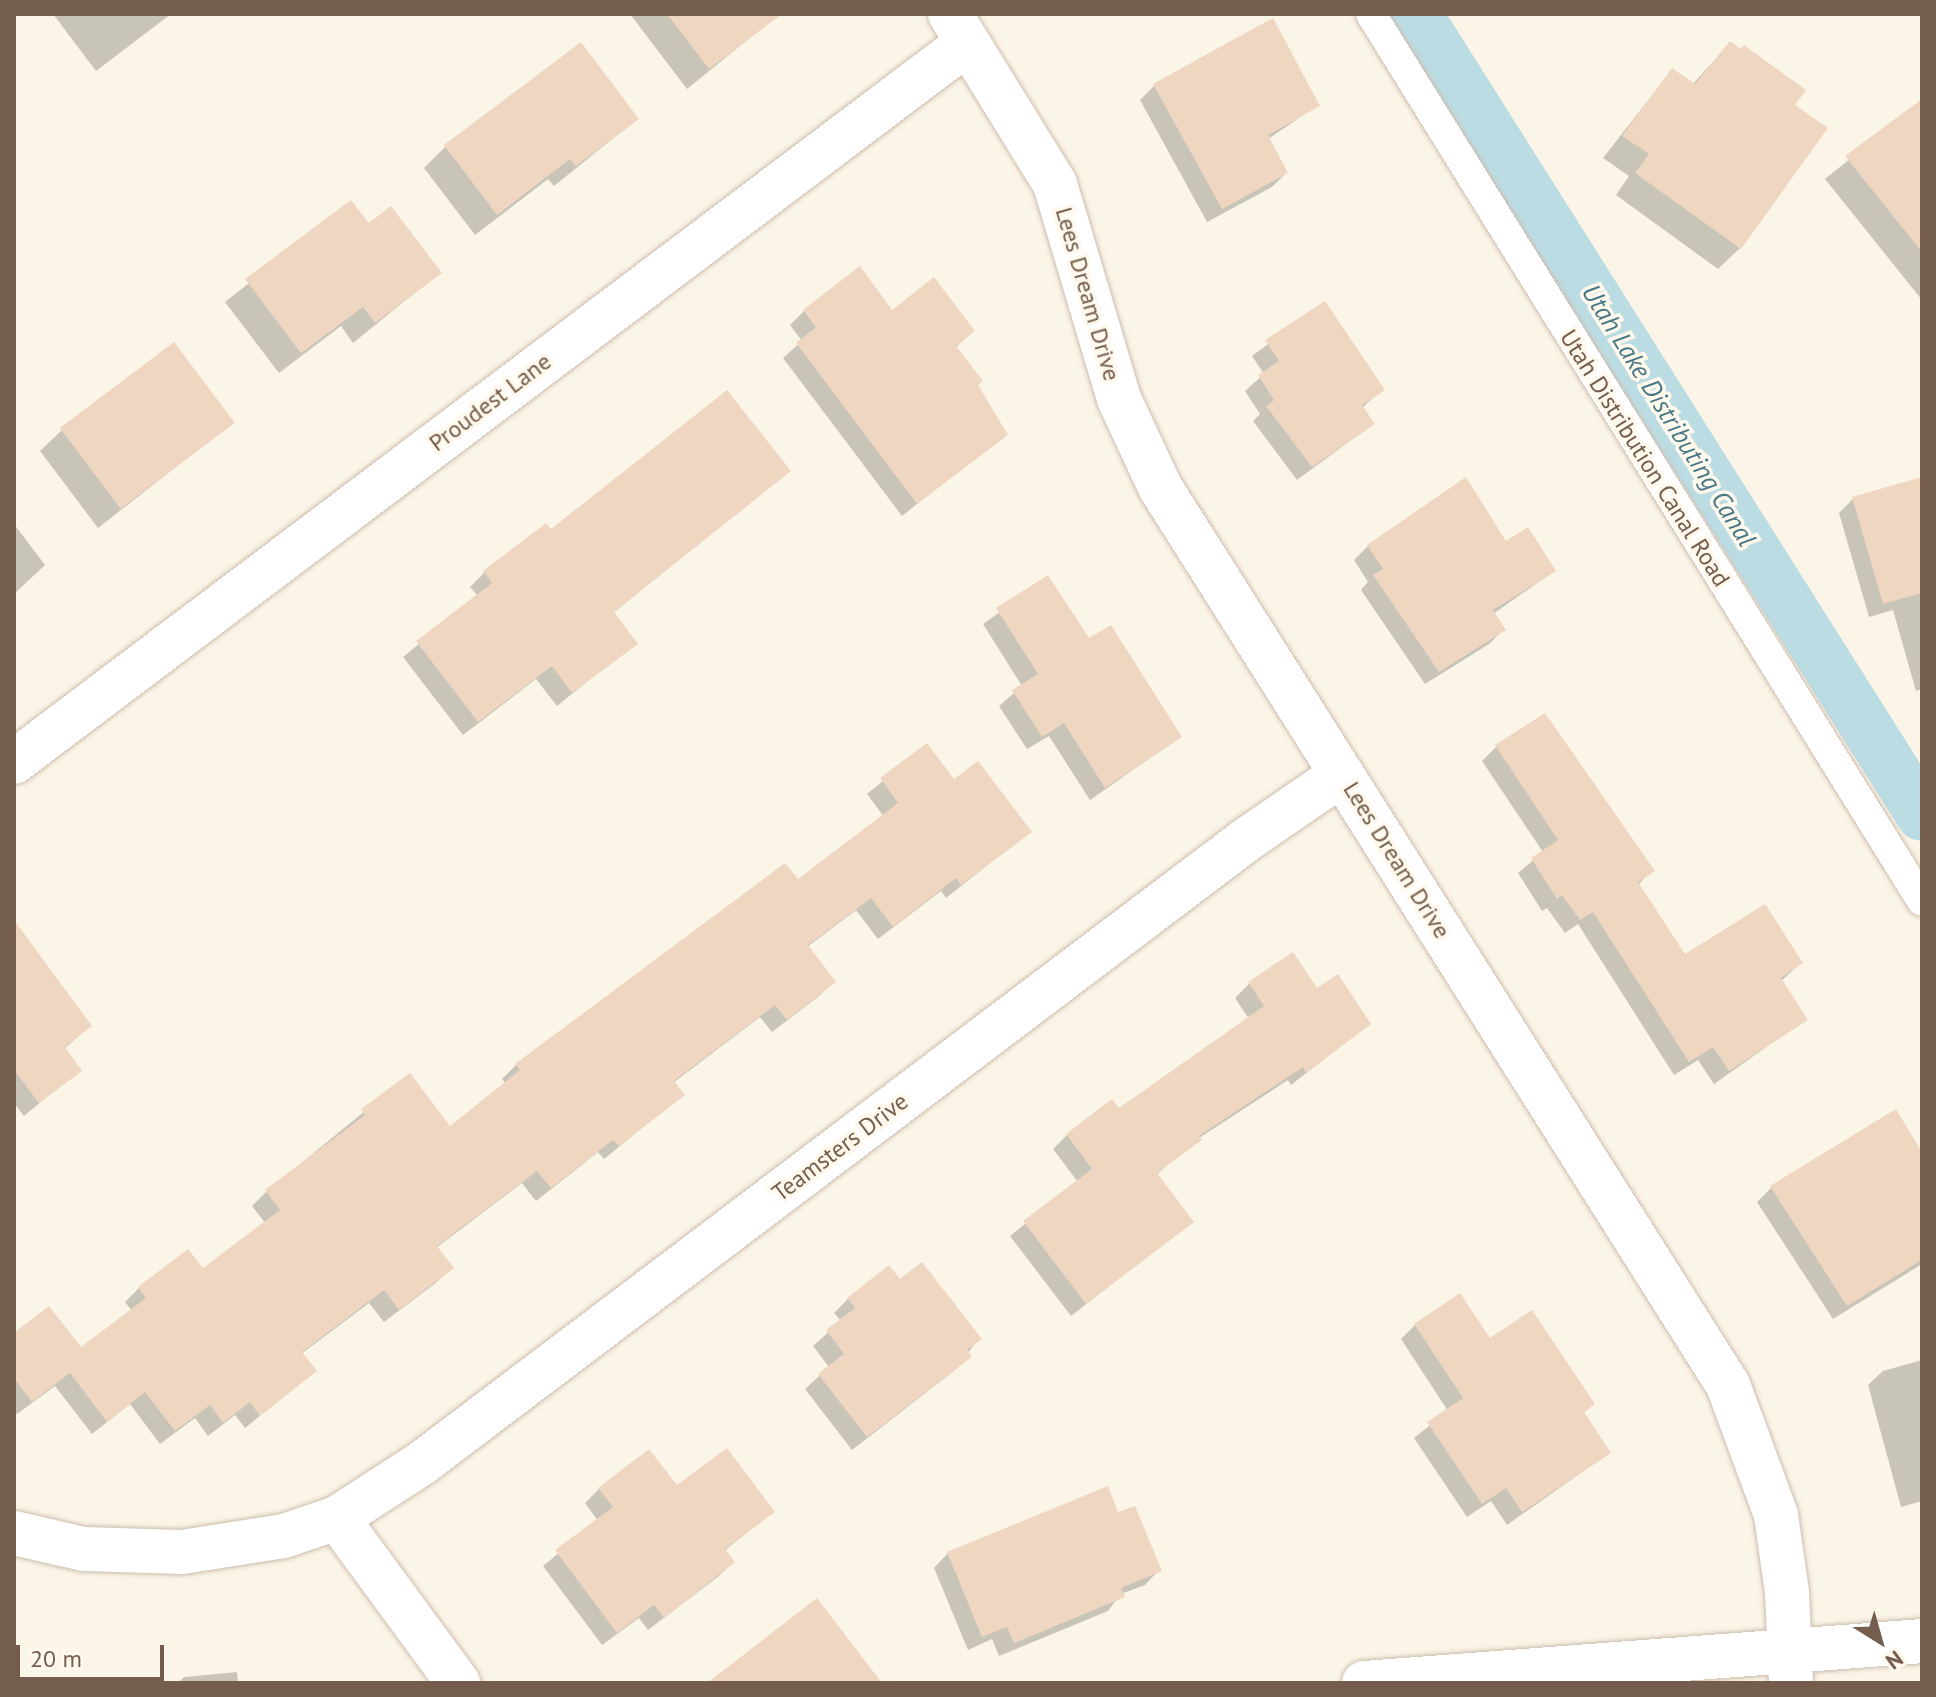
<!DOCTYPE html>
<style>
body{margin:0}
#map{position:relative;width:1936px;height:1697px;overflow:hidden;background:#fbf5e7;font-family:"PT Sans",sans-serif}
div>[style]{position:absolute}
.shadow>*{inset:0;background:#0003}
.canal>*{height:52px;margin:-26px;padding:0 26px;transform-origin:26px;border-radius:26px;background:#bcdce4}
.building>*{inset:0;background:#efd6c0;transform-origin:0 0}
.roads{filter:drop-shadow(0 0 2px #cdbdae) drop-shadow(0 0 2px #cdbdae)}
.service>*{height:30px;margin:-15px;padding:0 15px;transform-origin:15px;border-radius:15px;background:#fff}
.minor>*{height:44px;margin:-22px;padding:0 22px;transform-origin:22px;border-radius:22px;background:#fff}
span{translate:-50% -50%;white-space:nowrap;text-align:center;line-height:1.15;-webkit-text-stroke:7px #fef8ed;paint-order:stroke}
.street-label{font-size:24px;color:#745d4c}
.water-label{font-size:26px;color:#477886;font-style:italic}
.frame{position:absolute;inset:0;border:16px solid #745d4c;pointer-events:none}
.north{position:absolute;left:1840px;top:1601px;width:80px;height:80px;-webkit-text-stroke:6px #fef8ed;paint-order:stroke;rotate:143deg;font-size:22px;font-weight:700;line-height:32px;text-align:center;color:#745d4c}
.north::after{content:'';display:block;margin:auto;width:28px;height:36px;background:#745d4c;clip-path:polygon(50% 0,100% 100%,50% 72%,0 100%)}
.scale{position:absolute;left:16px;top:1645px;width:148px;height:36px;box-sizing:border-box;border:4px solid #745d4c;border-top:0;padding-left:10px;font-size:24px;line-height:28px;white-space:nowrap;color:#745d4c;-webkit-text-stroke:6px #fef8ed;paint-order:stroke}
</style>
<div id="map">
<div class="shadow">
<i style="clip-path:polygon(53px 14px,171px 14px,96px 71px)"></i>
<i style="clip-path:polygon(630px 14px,779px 14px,687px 89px)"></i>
<i style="clip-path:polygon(1730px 43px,1792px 106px,1740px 248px,1718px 269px,1616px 195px,1629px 176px,1603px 158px,1672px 70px,1692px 85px)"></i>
<i style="clip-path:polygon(1154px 86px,1318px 105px,1268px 139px,1286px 173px,1272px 187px,1207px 222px,1140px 100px)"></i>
<i style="clip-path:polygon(1922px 101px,1922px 300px,1825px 179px)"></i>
<i style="clip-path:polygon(637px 119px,554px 186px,548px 179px,475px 235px,424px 168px,445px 147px)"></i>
<i style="clip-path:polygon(351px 202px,368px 225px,439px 273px,353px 343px,341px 326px,279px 373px,225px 302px)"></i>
<i style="clip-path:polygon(1324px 303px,1382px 389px,1362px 408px,1373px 424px,1297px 480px,1253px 421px,1260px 414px,1245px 391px,1264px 374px,1252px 356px)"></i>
<i style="clip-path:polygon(804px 311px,891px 312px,973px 331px,955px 348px,1005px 434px,902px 516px,783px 358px,802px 341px,790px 325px)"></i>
<i style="clip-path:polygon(232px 423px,98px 528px,40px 451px,62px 430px)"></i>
<i style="clip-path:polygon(788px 471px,612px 614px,635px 643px,557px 706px,536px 679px,463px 735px,403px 657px,478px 596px,470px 587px,484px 573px,550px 532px)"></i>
<i style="clip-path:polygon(1922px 479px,1922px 689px,1916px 691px,1893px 610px,1869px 617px,1839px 513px,1853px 499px)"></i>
<i style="clip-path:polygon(14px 524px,45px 565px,14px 594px)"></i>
<i style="clip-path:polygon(1506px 543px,1554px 571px,1493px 614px,1503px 630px,1489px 644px,1425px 684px,1361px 590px,1368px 582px,1354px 560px,1368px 546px)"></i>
<i style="clip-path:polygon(1048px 578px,1088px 641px,1180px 737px,1090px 800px,1049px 736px,1027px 749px,999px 706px,1022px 686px,983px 624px)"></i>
<i style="clip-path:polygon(926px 746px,954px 782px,1029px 832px,946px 898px,941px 891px,878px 939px,856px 910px,807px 947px,833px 982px,819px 996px,772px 1032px,760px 1017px,673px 1083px,682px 1095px,604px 1159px,598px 1152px,536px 1201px,522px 1183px,436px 1248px,451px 1268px,437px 1282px,384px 1322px,369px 1303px,301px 1354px,315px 1371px,245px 1428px,235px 1415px,208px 1436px,195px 1418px,160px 1444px,130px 1404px,92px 1434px,55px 1386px,17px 1414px,14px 1410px,14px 1335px,80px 1350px,132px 1311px,125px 1302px,139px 1288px,203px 1271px,266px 1224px,252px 1206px,266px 1192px,409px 1075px,450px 1129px,506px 1084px,502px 1079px,516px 1065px,797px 882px,884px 817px,867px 794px)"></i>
<i style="clip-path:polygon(1496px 747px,1652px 870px,1638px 885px,1685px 957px,1801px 963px,1781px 981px,1806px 1019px,1714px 1084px,1698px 1060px,1674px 1075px,1578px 924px,1565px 933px,1547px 908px,1542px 911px,1518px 873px,1543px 852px,1482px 761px)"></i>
<i style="clip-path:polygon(14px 926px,90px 1026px,64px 1049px,79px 1070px,24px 1116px,14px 1103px)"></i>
<i style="clip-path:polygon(1249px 984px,1316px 991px,1369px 1024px,1291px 1085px,1288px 1080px,1199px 1138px,1156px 1175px,1191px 1222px,1071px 1316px,1010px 1236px,1078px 1182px,1053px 1149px,1067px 1135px,1118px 1111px,1249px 1019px,1235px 998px)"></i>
<i style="clip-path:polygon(1895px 1111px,1922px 1155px,1922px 1264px,1833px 1319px,1757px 1202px,1771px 1188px)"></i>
<i style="clip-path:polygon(848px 1299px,979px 1338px,955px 1370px,852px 1450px,805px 1389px,829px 1367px,813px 1346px,841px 1321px,834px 1313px)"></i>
<i style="clip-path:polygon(1415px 1325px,1490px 1340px,1592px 1404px,1583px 1414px,1609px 1453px,1507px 1525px,1491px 1501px,1467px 1517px,1414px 1438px,1448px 1411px,1401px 1339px)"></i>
<i style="clip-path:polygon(1922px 1360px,1922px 1501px,1901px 1507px,1868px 1385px,1883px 1371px)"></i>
<i style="clip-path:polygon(677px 1488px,773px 1512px,724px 1551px,733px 1562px,719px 1576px,648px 1630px,639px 1618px,602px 1645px,543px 1566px,598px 1521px,585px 1503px,599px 1489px)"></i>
<i style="clip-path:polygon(1117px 1515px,1159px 1570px,1145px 1585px,1121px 1594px,1108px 1611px,999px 1656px,992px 1639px,968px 1650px,934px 1568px,948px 1553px)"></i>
<i style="clip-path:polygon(237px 1672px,238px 1683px,178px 1683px,184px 1677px)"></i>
</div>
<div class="canal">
<i style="left:1416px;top:14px;width:947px;rotate:57.72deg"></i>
</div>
<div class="building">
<i style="clip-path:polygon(667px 14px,782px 14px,709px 69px)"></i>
<i style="clip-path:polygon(1273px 18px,1320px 106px,1268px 135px,1288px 173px,1222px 209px,1153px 84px)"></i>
<i style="clip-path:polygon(1730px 41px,1741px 49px,1744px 45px,1806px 90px,1795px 105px,1828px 128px,1741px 249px,1635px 173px,1649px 154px,1622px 136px,1672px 68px,1695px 84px)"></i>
<i style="clip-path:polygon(581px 42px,639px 119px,576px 166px,570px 159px,497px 215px,444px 145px)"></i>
<i style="clip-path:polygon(1922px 99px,1922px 252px,1845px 156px)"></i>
<i style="clip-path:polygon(351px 200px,369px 223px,391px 206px,442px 273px,375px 323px,363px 307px,301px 353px,245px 279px)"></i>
<i style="clip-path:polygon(860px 266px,892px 310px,934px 277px,975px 331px,956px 346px,983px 381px,978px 385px,1008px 435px,917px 504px,796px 343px,816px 327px,803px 310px)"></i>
<i style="clip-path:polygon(1325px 301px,1385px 390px,1362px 405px,1375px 424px,1312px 467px,1266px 406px,1274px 400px,1258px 375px,1279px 361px,1265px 340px)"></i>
<i style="left:174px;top:342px;width:101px;height:143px;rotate:53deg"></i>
<i style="clip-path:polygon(727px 390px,791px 471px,614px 612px,638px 644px,572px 693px,552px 666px,478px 722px,416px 641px,492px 583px,483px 571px,546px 523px,551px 529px)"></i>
<i style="clip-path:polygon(1466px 477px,1506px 541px,1528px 527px,1556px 571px,1493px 610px,1506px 630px,1439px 672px,1373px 575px,1383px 569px,1367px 545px)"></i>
<i style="clip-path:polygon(1922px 477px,1922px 593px,1883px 604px,1852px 497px)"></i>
<i style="clip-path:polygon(1048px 575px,1089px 638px,1111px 625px,1182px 737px,1105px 788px,1064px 723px,1042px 737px,1012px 690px,1038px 674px,996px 608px)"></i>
<i style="clip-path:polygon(1545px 713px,1655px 871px,1638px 882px,1685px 954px,1765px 904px,1803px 963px,1781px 978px,1808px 1020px,1729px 1071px,1713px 1047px,1689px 1062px,1593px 912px,1580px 920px,1562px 895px,1557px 899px,1531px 858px,1558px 840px,1495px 745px)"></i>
<i style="clip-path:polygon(927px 743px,954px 779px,978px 761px,1032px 832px,961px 885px,956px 878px,893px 927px,871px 898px,808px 945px,836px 982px,787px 1020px,775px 1005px,674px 1081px,685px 1095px,619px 1146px,613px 1140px,551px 1188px,537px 1171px,437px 1246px,454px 1268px,399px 1310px,384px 1290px,302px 1352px,317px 1371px,260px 1416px,250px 1402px,223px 1423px,210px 1405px,175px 1431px,145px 1392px,107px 1422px,70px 1373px,32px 1402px,14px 1378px,14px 1333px,49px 1306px,81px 1347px,146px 1298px,138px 1287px,188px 1249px,203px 1268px,280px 1210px,265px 1190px,365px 1115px,361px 1109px,410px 1073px,450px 1126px,520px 1070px,515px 1064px,785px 863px,798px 879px,898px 803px,880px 778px)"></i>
<i style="clip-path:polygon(14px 920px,92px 1026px,65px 1047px,82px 1071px,39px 1103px,14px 1070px)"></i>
<i style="clip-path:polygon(1293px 952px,1317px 988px,1338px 974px,1371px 1024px,1306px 1073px,1303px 1067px,1199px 1136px,1202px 1140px,1157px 1173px,1194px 1222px,1086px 1304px,1023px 1221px,1092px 1169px,1066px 1134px,1112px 1099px,1119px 1108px,1264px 1006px,1248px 982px)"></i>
<i style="clip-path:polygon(1896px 1109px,1922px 1152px,1922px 1260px,1847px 1306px,1770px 1186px)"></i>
<i style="clip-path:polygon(922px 1262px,982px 1339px,967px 1350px,972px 1357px,867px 1437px,818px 1374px,844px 1354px,826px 1330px,855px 1308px,847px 1298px,889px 1265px,900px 1279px)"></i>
<i style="clip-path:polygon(1460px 1293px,1490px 1338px,1532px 1310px,1595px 1404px,1584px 1412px,1611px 1453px,1522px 1512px,1506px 1488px,1482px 1504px,1427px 1422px,1463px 1398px,1414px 1324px)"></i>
<i style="clip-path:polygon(727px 1448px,775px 1512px,725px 1549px,735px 1562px,664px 1618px,654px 1605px,617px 1633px,555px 1550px,613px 1507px,598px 1488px,649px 1449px,677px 1485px)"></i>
<i style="clip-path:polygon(1108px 1486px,1118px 1512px,1135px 1506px,1162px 1571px,1121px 1588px,1125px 1597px,1014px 1643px,1007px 1627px,982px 1637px,947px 1552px)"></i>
<i style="clip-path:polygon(817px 1598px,882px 1683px,707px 1683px)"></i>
</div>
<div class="roads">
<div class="service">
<i style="left:1371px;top:14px;width:1044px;rotate:58.15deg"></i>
</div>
<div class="minor">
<i style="left:950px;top:14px;width:200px;rotate:58.3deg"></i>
<i style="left:1055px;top:184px;width:224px;rotate:73.4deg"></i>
<i style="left:1119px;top:399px;width:97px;rotate:65deg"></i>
<i style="left:1160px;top:487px;width:1063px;rotate:57.69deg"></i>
<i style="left:1728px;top:1385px;width:139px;rotate:69.7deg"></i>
<i style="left:1776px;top:1515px;width:78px;rotate:81.9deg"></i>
<i style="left:1787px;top:1592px;width:91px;rotate:87.5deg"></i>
<i style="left:14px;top:762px;width:1192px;rotate:-37.02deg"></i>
<i style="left:337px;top:1518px;width:205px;rotate:53.7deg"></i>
<i style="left:14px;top:1533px;width:72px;rotate:12.9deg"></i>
<i style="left:84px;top:1549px;width:98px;rotate:1.8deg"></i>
<i style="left:182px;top:1552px;width:103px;rotate:-8.9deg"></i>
<i style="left:284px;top:1536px;width:56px;rotate:-18.8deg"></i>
<i style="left:337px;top:1518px;width:101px;rotate:-32.9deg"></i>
<i style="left:422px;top:1463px;width:1033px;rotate:-37.09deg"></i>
<i style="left:1246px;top:840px;width:116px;rotate:-34.5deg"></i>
<i style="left:1364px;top:1683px;width:560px;rotate:-4.3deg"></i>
</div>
</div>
<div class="street-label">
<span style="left:1088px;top:294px;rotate:74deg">Lees Dream Drive</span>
<span style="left:490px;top:402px;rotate:-37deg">Proudest Lane</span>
<span style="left:1645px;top:458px;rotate:58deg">Utah Distribution Canal Road</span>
<span style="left:1397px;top:860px;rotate:58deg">Lees Dream Drive</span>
<span style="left:840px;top:1147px;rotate:-37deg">Teamsters Drive</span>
</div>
<div class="water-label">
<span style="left:1669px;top:415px;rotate:58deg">Utah Lake Distributing Canal</span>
</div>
<div class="frame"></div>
<div class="north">N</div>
<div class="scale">20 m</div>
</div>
